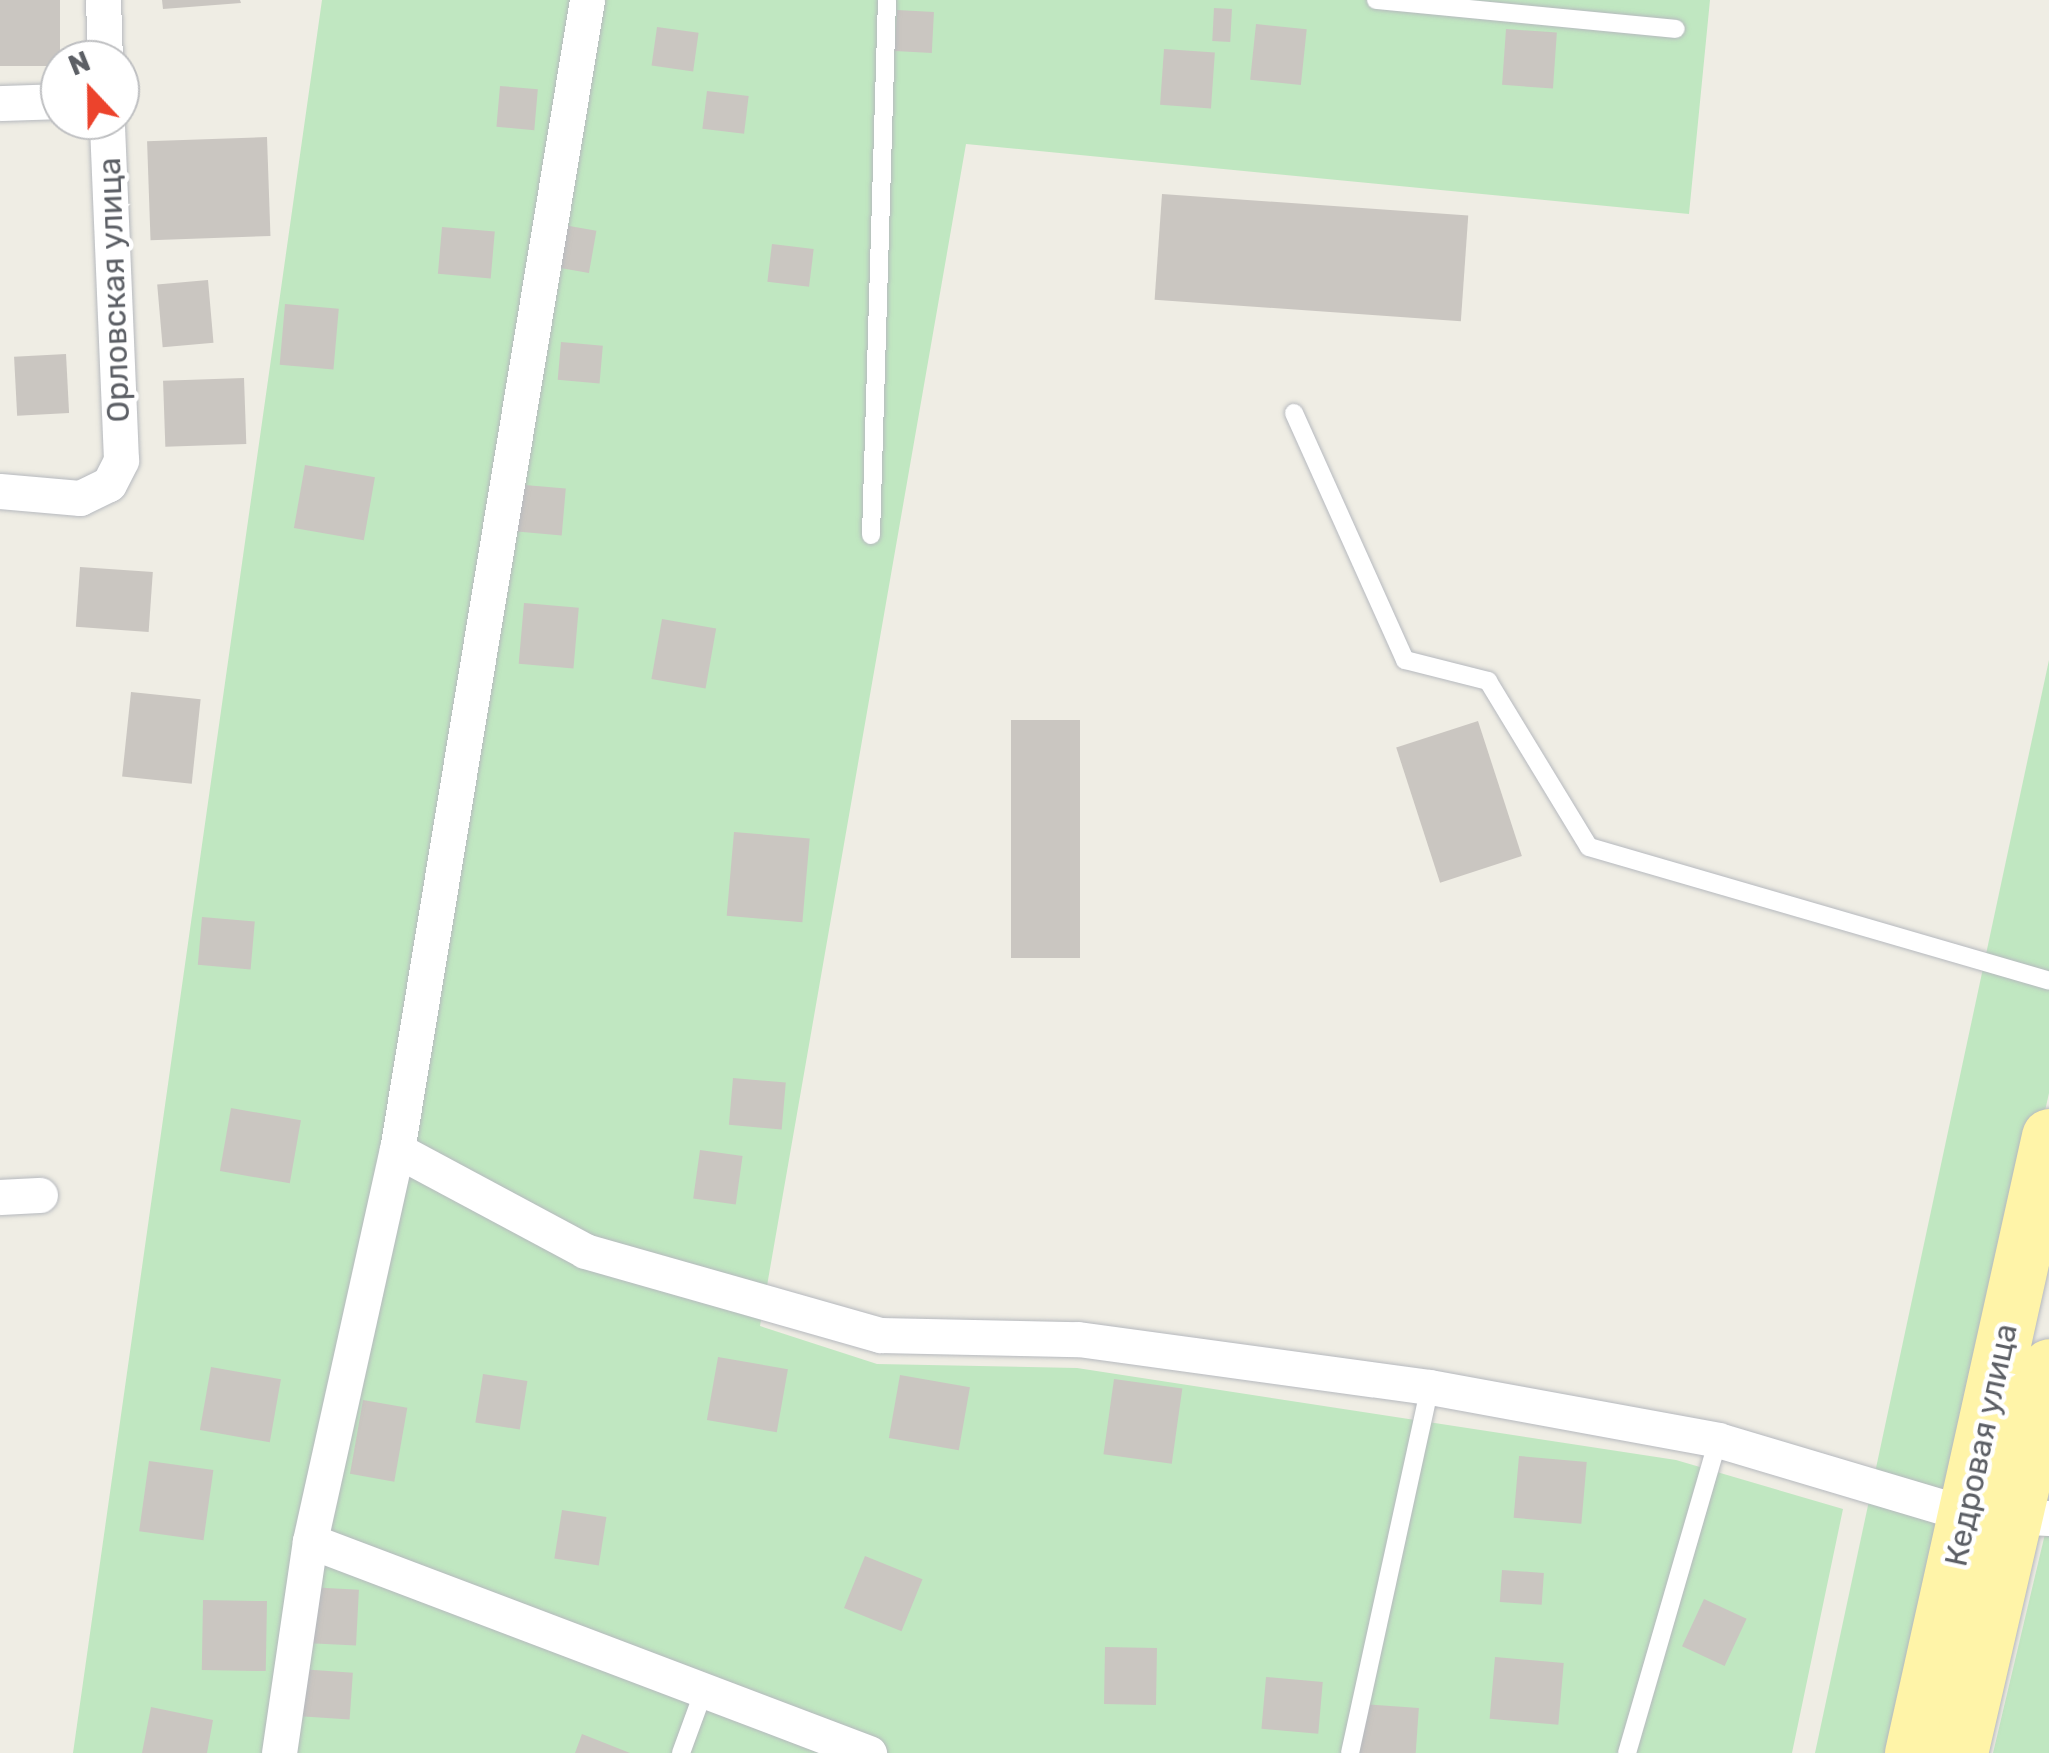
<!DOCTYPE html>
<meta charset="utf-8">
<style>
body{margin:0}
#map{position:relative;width:2049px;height:1753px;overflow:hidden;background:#efede4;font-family:Rubik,sans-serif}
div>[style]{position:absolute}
.green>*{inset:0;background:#c0e7c1}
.building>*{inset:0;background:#cac6c1;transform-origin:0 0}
.roads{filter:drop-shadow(0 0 2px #b6b9be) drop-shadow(0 0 2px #b6b9be)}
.service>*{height:18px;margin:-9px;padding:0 9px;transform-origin:9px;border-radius:9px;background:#fff}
.minor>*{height:35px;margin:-17.5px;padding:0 17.5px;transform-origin:17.5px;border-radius:17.5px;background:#fff}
.primary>*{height:55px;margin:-27.5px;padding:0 27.5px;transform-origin:27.5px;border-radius:27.5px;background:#fff4a8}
span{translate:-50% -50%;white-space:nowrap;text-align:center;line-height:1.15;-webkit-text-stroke:9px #fff;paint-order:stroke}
.street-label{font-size:32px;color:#5c5f65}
.north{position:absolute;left:40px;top:40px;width:100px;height:100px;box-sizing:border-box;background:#fff;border:2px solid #bebfc1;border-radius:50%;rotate:338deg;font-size:28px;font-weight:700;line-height:40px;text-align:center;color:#5c5f65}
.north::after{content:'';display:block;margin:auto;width:35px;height:45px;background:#ec432c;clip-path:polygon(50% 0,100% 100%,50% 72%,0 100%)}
</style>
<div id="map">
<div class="green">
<i style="clip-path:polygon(322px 0,1710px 0,1689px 214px,966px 144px,760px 1326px,877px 1364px,1077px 1368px,1676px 1460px,1843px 1509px,1792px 1753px,73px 1753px)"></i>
<i style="clip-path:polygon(2049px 660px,2049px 1093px,1902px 1753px,1815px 1753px)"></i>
<i style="clip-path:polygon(2049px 1517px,2049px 1753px,1993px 1753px)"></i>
</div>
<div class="building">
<i style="left:0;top:0;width:60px;height:66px"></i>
<i style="clip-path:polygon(162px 0,240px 0,241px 3px,163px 9px)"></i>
<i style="left:1214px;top:8px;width:18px;height:33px;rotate:3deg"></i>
<i style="left:897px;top:10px;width:37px;height:41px;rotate:3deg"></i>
<i style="left:1256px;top:24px;width:51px;height:56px;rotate:6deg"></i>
<i style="left:657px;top:27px;width:42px;height:39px;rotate:8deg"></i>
<i style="left:1506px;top:29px;width:51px;height:56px;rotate:4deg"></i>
<i style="left:1164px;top:49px;width:51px;height:56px;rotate:4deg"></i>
<i style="left:500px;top:86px;width:38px;height:41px;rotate:5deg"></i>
<i style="left:707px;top:91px;width:42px;height:38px;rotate:7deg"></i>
<i style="left:267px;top:137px;width:99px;height:120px;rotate:88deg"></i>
<i style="left:1162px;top:194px;width:307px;height:106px;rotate:4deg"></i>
<i style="left:558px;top:224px;width:39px;height:43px;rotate:10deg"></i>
<i style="left:442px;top:227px;width:53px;height:47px;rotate:5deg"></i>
<i style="left:772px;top:244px;width:42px;height:38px;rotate:7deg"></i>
<i style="left:208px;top:280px;width:63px;height:51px;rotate:85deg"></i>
<i style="left:285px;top:304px;width:54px;height:61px;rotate:5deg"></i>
<i style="left:561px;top:342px;width:42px;height:38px;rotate:5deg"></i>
<i style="left:66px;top:354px;width:59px;height:52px;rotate:87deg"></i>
<i style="left:244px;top:378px;width:66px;height:81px;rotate:88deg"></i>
<i style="left:305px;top:465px;width:71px;height:64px;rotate:10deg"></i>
<i style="left:513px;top:484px;width:53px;height:47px;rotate:5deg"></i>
<i style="left:80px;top:567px;width:73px;height:60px;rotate:4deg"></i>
<i style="left:524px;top:603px;width:55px;height:61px;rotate:5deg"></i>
<i style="left:662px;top:619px;width:55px;height:61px;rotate:10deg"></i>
<i style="left:131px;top:692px;width:70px;height:85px;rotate:6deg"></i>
<i style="left:1011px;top:720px;width:69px;height:238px"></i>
<i style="left:1478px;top:721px;width:142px;height:86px;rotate:72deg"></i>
<i style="left:734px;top:832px;width:76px;height:84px;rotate:5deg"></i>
<i style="left:202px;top:917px;width:53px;height:48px;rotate:5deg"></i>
<i style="left:733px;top:1078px;width:53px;height:47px;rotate:5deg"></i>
<i style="left:231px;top:1108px;width:71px;height:64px;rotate:10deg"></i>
<i style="left:700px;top:1150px;width:43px;height:49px;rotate:8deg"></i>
<i style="left:718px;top:1357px;width:71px;height:64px;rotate:10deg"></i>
<i style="left:211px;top:1367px;width:71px;height:64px;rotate:10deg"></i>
<i style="left:483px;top:1374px;width:45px;height:49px;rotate:9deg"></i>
<i style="left:900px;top:1375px;width:71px;height:64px;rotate:10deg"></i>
<i style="left:1114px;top:1379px;width:69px;height:76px;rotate:8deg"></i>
<i style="left:363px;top:1400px;width:45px;height:75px;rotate:10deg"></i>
<i style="left:1519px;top:1456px;width:68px;height:62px;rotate:5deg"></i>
<i style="left:149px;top:1461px;width:65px;height:71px;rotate:8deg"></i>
<i style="left:562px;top:1510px;width:45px;height:49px;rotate:9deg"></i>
<i style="left:865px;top:1556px;width:62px;height:56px;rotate:22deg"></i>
<i style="left:1502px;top:1570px;width:42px;height:32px;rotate:4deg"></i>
<i style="left:308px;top:1587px;width:51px;height:56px;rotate:3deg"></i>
<i style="left:1704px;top:1599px;width:47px;height:52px;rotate:25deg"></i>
<i style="left:203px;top:1600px;width:64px;height:70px;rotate:1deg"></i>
<i style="left:1105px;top:1647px;width:52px;height:57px;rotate:1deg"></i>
<i style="left:1495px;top:1657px;width:69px;height:62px;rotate:5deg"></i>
<i style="left:300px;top:1669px;width:53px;height:47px;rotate:4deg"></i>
<i style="left:1266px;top:1677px;width:57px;height:52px;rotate:5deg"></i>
<i style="left:1362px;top:1704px;width:57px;height:49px;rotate:4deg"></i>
<i style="clip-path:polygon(151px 1707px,213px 1720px,207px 1753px,142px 1753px)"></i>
<i style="clip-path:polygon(582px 1734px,630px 1753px,575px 1753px)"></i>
</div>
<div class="roads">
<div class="service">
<i style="left:1376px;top:0;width:301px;rotate:5.5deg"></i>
<i style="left:1294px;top:413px;width:271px;rotate:65.8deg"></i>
<i style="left:1405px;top:660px;width:86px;rotate:14.2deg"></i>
<i style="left:1488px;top:681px;width:194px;rotate:58.7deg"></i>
<i style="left:1589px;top:847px;width:479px;rotate:16.2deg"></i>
<i style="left:871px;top:535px;width:535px;rotate:-88.29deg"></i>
<i style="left:681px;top:1753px;width:67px;rotate:-69.9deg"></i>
<i style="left:1350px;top:1753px;width:375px;rotate:-77.7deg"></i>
<i style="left:1627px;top:1753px;width:326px;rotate:-73.8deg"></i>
</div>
<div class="minor">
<i style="left:103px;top:0;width:60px;rotate:88.1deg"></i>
<i style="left:0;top:103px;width:60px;rotate:-1.9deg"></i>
<i style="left:0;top:491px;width:80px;rotate:5deg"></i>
<i style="left:80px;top:498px;width:32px;rotate:-26deg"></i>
<i style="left:109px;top:484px;width:27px;rotate:-63deg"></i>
<i style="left:121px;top:460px;width:340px;rotate:-92.4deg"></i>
<i style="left:397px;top:1150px;width:213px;rotate:28.2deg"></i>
<i style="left:585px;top:1251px;width:307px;rotate:15.9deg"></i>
<i style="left:880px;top:1335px;width:198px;rotate:1.2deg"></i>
<i style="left:1078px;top:1339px;width:355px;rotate:7.8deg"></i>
<i style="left:1430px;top:1387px;width:293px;rotate:10.4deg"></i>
<i style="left:1718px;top:1440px;width:259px;rotate:16.6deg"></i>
<i style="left:1966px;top:1514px;width:83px;rotate:2.8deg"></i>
<i style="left:0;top:1197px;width:40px;rotate:-2.9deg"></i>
<i style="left:310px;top:1541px;width:598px;rotate:20.77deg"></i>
<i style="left:279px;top:1753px;width:214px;rotate:-81.7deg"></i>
<i style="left:310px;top:1541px;width:401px;rotate:-77.5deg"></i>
<i style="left:397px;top:1150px;width:1166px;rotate:-80.62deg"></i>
</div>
<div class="primary">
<i style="left:1912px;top:1753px;width:632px;rotate:-77.48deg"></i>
<i style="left:1960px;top:1753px;width:397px;rotate:-77deg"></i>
</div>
</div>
<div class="street-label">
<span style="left:114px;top:290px;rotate:-92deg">Орловская улица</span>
<span style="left:1981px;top:1445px;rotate:-78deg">Кедровая улица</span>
</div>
<div class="north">N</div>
</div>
